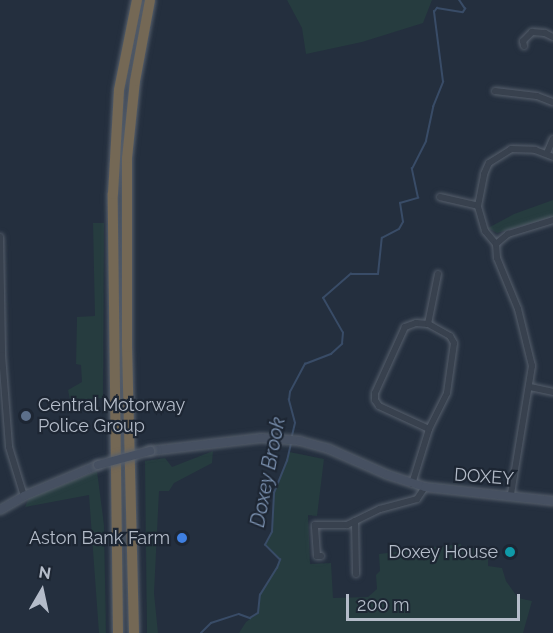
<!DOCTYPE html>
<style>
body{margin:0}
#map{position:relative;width:553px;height:633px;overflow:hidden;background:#242f3e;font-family:Raleway,sans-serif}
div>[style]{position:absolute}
.green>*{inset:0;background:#263c3f}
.stream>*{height:1.5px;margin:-0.75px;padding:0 0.75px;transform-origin:0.75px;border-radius:0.75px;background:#394c67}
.roads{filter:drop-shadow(0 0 2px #565f6c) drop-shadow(0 0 2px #565f6c)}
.street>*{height:6px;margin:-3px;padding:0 3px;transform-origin:3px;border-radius:3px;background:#38414e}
.secondary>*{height:8px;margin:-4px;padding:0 4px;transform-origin:4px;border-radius:4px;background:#465061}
.highway>*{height:10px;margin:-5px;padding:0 5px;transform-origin:5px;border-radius:5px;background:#746855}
.bridges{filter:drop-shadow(0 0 2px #565f6c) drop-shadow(0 0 2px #565f6c)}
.secondary-bridge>*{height:8px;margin:-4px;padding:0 4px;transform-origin:4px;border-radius:4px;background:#465061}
.dots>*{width:16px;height:16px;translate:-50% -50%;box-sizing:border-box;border:3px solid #1d2633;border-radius:50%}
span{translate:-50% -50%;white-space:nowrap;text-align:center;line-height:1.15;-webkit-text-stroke:4.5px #1d2633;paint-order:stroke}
.poi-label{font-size:18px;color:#b4bcc9}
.left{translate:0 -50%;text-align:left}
.right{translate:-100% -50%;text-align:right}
.street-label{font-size:18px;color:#b4bcc9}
.water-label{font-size:20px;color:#7c92b1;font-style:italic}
.north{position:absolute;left:12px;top:561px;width:60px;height:60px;-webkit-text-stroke:4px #1d2633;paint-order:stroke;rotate:9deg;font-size:16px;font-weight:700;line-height:24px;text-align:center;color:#b4bcc9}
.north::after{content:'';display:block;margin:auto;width:21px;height:27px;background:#b4bcc9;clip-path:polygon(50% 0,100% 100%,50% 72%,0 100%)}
.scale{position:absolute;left:346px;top:594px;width:174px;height:27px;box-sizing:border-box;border:3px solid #b4bcc9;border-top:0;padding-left:8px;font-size:18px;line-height:21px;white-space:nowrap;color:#b4bcc9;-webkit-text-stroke:4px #1d2633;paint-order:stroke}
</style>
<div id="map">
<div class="green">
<i style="clip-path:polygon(287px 0,432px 0,423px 23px,362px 42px,306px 54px,302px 28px)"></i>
<i style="clip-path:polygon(553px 200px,553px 217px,497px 233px,488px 228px,514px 214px)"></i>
<i style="clip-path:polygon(93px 223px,104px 223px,103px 398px,70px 400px,68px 390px,82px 382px,81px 365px,76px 364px,77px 317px,95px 316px)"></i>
<i style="clip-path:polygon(213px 451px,212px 463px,174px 483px,169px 491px,159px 491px,154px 593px,158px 633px,147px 633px,145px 461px,165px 458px,172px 467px)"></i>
<i style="clip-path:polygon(289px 452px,324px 459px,317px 516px,308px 515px,310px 564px,331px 563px,333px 598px,368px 597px,377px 589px,376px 575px,380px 571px,379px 554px,461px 544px,462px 550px,475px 548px,476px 552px,488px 552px,488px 566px,502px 568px,506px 581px,518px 598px,532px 601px,523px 633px,239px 633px,246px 622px,258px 613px,260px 595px,280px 560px,265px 545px,272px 532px,274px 493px)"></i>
<i style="clip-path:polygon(97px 471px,104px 525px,106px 633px,99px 633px,89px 495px,25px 507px,29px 498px)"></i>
</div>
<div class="stream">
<i style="left:292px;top:436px;width:13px;rotate:-77deg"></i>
<i style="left:295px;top:423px;width:24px;rotate:-105deg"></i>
<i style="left:289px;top:400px;width:8px;rotate:-83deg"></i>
<i style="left:290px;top:392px;width:32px;rotate:-62deg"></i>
<i style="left:305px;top:364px;width:28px;rotate:-21deg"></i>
<i style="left:331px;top:354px;width:15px;rotate:-42deg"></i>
<i style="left:342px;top:344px;width:11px;rotate:-85deg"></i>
<i style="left:343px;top:333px;width:40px;rotate:-119.7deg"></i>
<i style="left:323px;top:298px;width:37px;rotate:-41deg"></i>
<i style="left:351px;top:274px;width:27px"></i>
<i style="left:378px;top:274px;width:36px;rotate:-84deg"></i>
<i style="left:382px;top:238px;width:19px;rotate:-28deg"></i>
<i style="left:399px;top:229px;width:8px;rotate:-60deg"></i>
<i style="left:403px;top:222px;width:19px;rotate:-99deg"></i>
<i style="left:400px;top:203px;width:19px;rotate:-16deg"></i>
<i style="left:418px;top:198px;width:30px;rotate:-102deg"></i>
<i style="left:412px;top:169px;width:31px;rotate:-63deg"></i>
<i style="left:426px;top:141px;width:35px;rotate:-78deg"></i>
<i style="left:433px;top:107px;width:27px;rotate:-68deg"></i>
<i style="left:443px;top:82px;width:71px;rotate:-97.3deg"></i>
<i style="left:434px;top:12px;width:5px;rotate:-53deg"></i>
<i style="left:437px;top:8px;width:26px;rotate:9deg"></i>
<i style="left:463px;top:12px;width:4px;rotate:-56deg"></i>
<i style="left:465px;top:9px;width:11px;rotate:-124deg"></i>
<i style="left:201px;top:633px;width:14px;rotate:-45deg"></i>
<i style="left:211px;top:623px;width:29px;rotate:-18deg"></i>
<i style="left:239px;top:614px;width:12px;rotate:20deg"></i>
<i style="left:250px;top:618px;width:9px;rotate:-32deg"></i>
<i style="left:258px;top:613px;width:18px;rotate:-84deg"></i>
<i style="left:260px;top:595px;width:32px;rotate:-58deg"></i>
<i style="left:277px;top:568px;width:9px;rotate:-69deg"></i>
<i style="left:280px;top:560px;width:21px;rotate:-135deg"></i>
<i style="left:265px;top:545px;width:15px;rotate:-62deg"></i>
<i style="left:272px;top:532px;width:39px;rotate:-87deg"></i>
<i style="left:274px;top:493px;width:35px;rotate:-68deg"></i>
<i style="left:287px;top:461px;width:18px;rotate:-77deg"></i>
</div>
<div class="roads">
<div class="street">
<i style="left:524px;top:46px;width:5px;rotate:-101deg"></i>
<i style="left:523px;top:41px;width:13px;rotate:-45deg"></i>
<i style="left:532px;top:32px;width:13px;rotate:4deg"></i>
<i style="left:545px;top:33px;width:9px;rotate:27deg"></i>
<i style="left:495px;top:91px;width:42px;rotate:6.8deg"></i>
<i style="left:537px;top:96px;width:17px;rotate:21deg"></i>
<i style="left:547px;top:153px;width:15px;rotate:-67deg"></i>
<i style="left:440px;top:197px;width:39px;rotate:13deg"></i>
<i style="left:0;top:237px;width:118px;rotate:89deg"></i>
<i style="left:2px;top:355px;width:92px;rotate:85.6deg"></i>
<i style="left:9px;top:447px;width:51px;rotate:73deg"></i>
<i style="left:496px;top:244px;width:17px;rotate:-130deg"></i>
<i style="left:485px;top:231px;width:26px;rotate:-106deg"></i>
<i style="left:478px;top:206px;width:33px;rotate:-79deg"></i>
<i style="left:484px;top:174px;width:12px;rotate:-66deg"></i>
<i style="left:489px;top:163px;width:26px;rotate:-32deg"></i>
<i style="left:511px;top:149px;width:24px;rotate:2deg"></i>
<i style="left:535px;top:150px;width:19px;rotate:21deg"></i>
<i style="left:428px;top:324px;width:12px;rotate:-175deg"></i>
<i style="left:416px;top:323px;width:12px;rotate:160deg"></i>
<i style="left:405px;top:327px;width:72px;rotate:114.4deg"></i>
<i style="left:375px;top:393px;width:7px;rotate:90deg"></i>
<i style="left:375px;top:400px;width:7px;rotate:56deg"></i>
<i style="left:379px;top:406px;width:55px;rotate:24.7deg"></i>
<i style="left:530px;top:387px;width:24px;rotate:12deg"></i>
<i style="left:412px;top:484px;width:58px;rotate:-72.8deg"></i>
<i style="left:429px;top:429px;width:40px;rotate:-63.4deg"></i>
<i style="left:447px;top:393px;width:50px;rotate:-82deg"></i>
<i style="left:454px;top:343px;width:8px;rotate:-120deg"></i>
<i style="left:450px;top:336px;width:25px;rotate:-151deg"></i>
<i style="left:428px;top:324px;width:51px;rotate:-78.7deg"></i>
<i style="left:511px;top:494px;width:130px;rotate:-80.7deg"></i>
<i style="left:532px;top:366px;width:59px;rotate:-103.8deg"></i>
<i style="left:518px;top:309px;width:55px;rotate:-112.4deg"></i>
<i style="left:497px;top:258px;width:14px;rotate:-94deg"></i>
<i style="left:496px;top:244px;width:16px;rotate:-40deg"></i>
<i style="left:508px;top:234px;width:47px;rotate:-17.3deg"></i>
<i style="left:355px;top:521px;width:53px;rotate:88.9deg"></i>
<i style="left:321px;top:556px;width:4px;rotate:180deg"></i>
<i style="left:317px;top:556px;width:31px;rotate:-94deg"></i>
<i style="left:315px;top:525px;width:32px"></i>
<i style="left:347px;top:525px;width:37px;rotate:-26deg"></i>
<i style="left:380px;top:509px;width:38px;rotate:-15deg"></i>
<i style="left:417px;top:499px;width:14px;rotate:-56deg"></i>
</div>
<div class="secondary">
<i style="left:150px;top:451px;width:112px;rotate:-6.7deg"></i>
<i style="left:261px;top:438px;width:39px;rotate:4deg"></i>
<i style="left:300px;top:441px;width:30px;rotate:15deg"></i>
<i style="left:329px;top:449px;width:64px;rotate:23.8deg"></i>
<i style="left:388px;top:475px;width:39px;rotate:18deg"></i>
<i style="left:425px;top:487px;width:129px;rotate:6.2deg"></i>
<i style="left:0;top:510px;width:28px;rotate:-30deg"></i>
<i style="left:24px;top:496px;width:80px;rotate:-22.7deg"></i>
</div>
<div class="highway">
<i style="left:118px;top:633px;width:439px;rotate:-90.7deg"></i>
<i style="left:113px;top:194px;width:104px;rotate:-86.7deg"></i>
<i style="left:119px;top:90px;width:92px;rotate:-78.7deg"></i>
<i style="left:134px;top:633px;width:286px;rotate:-91.4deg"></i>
<i style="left:127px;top:347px;width:189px;rotate:-90deg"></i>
<i style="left:127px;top:158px;width:77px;rotate:-84.1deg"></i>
<i style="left:135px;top:81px;width:82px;rotate:-79.5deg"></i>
</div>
</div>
<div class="bridges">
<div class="secondary-bridge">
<i style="left:98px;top:465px;width:54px;rotate:-15.1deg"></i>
</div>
</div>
<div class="dots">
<i style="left:26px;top:416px;background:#5c6f8a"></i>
<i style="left:182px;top:538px;background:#3f7fe0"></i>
<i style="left:510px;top:552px;background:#0f9aa8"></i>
</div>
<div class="poi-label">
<span class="left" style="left:38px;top:416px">Central Motorway<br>Police Group</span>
<span class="right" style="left:170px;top:538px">Aston Bank Farm</span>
<span class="right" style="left:498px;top:552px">Doxey House</span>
</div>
<div class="street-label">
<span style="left:484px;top:477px;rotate:4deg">DOXEY</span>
</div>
<div class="water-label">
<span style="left:268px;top:472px;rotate:-79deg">Doxey Brook</span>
</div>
<div class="north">N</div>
<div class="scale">200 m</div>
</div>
